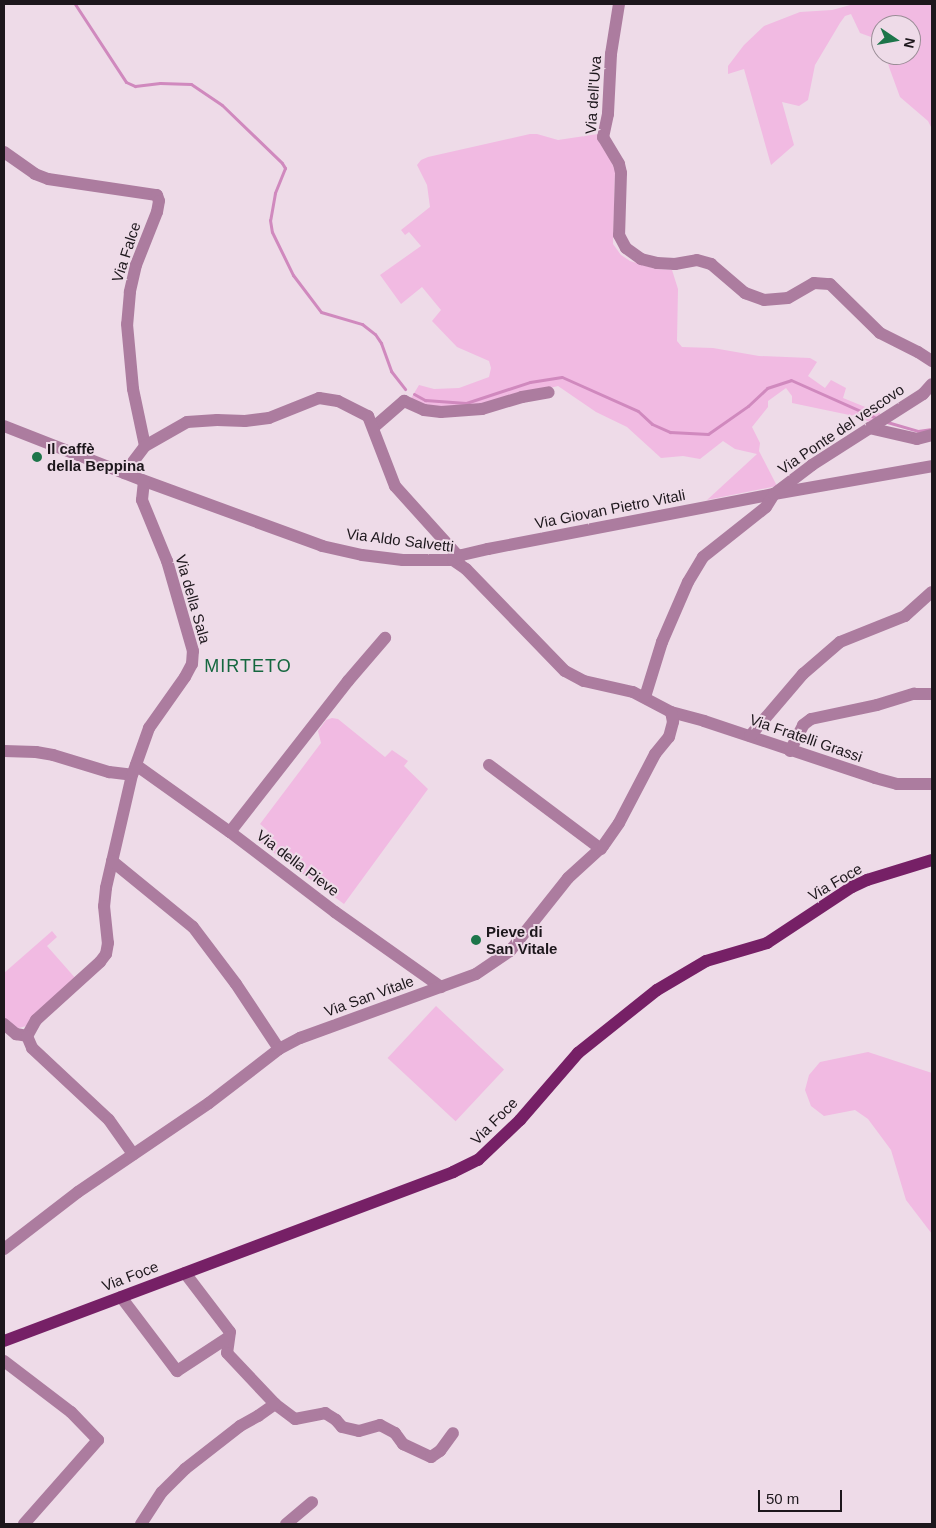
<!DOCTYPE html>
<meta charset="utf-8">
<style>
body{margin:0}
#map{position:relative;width:936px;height:1528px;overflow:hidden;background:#eedbe8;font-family:Arial,sans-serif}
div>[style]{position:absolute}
.green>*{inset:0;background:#f1bae2;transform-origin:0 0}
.stream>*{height:3px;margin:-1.5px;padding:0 1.5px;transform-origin:1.5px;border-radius:1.5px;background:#d089be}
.minor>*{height:12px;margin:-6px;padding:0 6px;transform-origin:6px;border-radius:6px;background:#ac7c9f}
.major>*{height:12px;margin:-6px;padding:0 6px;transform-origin:6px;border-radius:6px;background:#762066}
.dots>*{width:14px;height:14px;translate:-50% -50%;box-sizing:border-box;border:2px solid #eedbe8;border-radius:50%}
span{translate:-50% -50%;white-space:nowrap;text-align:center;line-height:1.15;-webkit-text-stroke:4px #eedbe8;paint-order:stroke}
.street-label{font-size:15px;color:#1d171c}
.poi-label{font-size:15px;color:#1d171c;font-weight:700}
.left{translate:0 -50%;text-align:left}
.quarter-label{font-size:18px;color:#15673f;letter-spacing:1px}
.frame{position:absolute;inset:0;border:5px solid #1d171c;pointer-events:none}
.north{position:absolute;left:871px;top:15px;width:50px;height:50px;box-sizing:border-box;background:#eedbe8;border:1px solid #9a8d96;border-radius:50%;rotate:102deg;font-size:14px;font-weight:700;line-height:20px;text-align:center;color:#1d171c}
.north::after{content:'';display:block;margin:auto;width:18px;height:22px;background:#1d754a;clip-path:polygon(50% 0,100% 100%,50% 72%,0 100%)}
.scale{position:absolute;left:758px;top:1490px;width:84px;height:22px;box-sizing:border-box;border:2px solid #1d171c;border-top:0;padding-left:6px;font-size:15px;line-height:18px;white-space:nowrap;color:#1d171c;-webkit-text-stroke:4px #eedbe8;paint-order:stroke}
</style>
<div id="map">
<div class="green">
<i style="clip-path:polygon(854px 4px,932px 4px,932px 129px,928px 121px,900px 97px,889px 67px,886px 55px,911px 55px,911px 25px,881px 25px,881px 46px,871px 37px,860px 33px,851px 14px,845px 16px,840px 23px,815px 65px,808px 100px,799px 106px,782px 102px,794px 145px,771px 165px,744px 69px,728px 74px,728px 66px,744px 45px,764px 26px,800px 12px,832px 10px)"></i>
<i style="clip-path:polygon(530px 134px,537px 134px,558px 140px,598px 134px,615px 170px,613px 244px,621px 255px,630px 261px,656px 269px,672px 270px,678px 289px,677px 341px,682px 347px,713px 348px,759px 356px,810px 358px,817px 362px,808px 376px,825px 388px,831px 380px,846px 388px,843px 398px,880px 413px,880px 416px,869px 422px,859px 417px,792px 403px,792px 396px,786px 388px,768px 401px,768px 407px,752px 427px,760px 443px,759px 451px,777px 486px,707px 500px,757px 454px,735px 449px,723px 441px,700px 459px,683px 456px,661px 458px,627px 427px,596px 412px,558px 386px,473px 407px,442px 410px,410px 400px,419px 385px,434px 389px,459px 388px,489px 377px,491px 368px,489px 361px,457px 347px,432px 321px,441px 310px,422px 287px,401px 304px,380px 275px,421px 246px,409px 232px,405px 235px,401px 230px,430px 207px,427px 185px,417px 165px,421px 160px,428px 157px)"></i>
<i style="clip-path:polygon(332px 718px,338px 719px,385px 757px,392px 750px,408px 761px,404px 766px,428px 789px,344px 904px,259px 842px,268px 831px,260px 824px,321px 743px,318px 731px,326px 720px)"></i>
<i style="clip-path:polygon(52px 931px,57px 937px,47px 946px,77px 980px,26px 1026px,15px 1029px,4px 1020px,4px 973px)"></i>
<i style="left:436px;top:1006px;width:93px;height:71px;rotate:43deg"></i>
<i style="clip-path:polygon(868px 1052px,932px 1073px,932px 1234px,906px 1200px,891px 1150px,868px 1119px,855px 1110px,824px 1116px,811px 1106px,805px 1090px,809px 1075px,820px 1062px)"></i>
</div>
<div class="stream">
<i style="left:75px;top:4px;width:93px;rotate:56.8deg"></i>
<i style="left:126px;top:82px;width:10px;rotate:24deg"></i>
<i style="left:135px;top:86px;width:25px;rotate:-7deg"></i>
<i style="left:160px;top:83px;width:31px;rotate:2deg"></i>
<i style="left:191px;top:84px;width:37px;rotate:34deg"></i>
<i style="left:222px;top:105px;width:83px;rotate:44deg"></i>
<i style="left:282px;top:163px;width:6px;rotate:59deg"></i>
<i style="left:285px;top:168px;width:27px;rotate:112deg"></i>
<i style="left:275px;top:193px;width:27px;rotate:100deg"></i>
<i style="left:270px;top:220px;width:12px;rotate:81deg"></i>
<i style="left:272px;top:232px;width:48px;rotate:64deg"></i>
<i style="left:293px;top:275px;width:46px;rotate:52.9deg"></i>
<i style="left:321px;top:312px;width:43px;rotate:16.3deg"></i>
<i style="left:362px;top:324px;width:16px;rotate:38deg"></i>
<i style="left:375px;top:334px;width:11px;rotate:56deg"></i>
<i style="left:381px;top:343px;width:30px;rotate:70deg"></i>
<i style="left:391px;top:371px;width:23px;rotate:52deg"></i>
<i style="left:414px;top:394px;width:13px;rotate:29deg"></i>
<i style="left:425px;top:400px;width:41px;rotate:4.2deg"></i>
<i style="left:466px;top:403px;width:67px;rotate:-18.2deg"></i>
<i style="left:530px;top:382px;width:32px;rotate:-9deg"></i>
<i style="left:562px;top:377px;width:83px;rotate:24.1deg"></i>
<i style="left:638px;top:411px;width:19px;rotate:43deg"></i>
<i style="left:652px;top:424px;width:20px;rotate:24deg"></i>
<i style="left:670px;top:432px;width:38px;rotate:3deg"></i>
<i style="left:708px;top:434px;width:49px;rotate:-35deg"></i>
<i style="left:748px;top:406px;width:26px;rotate:-43deg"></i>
<i style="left:767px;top:388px;width:25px;rotate:-18deg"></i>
<i style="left:791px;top:380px;width:93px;rotate:24.1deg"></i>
<i style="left:887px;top:422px;width:32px;rotate:16deg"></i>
<i style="left:918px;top:431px;width:14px;rotate:-8deg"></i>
</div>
<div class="minor">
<i style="left:619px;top:4px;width:51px;rotate:99.1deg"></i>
<i style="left:611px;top:54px;width:60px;rotate:92.9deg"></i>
<i style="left:608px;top:114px;width:24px;rotate:102deg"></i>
<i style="left:603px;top:137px;width:31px;rotate:59deg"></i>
<i style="left:619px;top:164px;width:9px;rotate:77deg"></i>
<i style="left:621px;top:173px;width:62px;rotate:91.8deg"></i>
<i style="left:619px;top:235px;width:15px;rotate:62deg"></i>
<i style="left:626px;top:248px;width:19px;rotate:36deg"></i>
<i style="left:641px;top:259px;width:16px;rotate:14deg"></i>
<i style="left:657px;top:263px;width:18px;rotate:3deg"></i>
<i style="left:675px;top:264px;width:22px;rotate:-10deg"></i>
<i style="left:697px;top:260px;width:15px;rotate:16deg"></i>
<i style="left:711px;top:264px;width:45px;rotate:40.5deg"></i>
<i style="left:745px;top:293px;width:20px;rotate:20deg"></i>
<i style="left:764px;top:300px;width:24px;rotate:-5deg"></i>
<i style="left:788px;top:298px;width:30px;rotate:-30deg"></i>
<i style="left:814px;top:283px;width:16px;rotate:4deg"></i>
<i style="left:830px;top:284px;width:70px;rotate:44.4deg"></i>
<i style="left:880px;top:333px;width:42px;rotate:26.6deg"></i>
<i style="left:918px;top:352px;width:17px;rotate:33deg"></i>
<i style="left:4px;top:152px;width:38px;rotate:35deg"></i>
<i style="left:35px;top:174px;width:14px;rotate:21deg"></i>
<i style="left:48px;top:179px;width:110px;rotate:8.4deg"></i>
<i style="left:157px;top:195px;width:6px;rotate:72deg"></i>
<i style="left:159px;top:201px;width:11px;rotate:100deg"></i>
<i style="left:157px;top:212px;width:57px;rotate:111.6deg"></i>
<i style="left:136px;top:265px;width:28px;rotate:103deg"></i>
<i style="left:130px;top:292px;width:32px;rotate:95deg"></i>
<i style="left:127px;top:324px;width:65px;rotate:84.7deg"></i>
<i style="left:133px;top:389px;width:58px;rotate:78.1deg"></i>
<i style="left:145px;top:446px;width:34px;rotate:127deg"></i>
<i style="left:4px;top:426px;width:148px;rotate:21.4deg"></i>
<i style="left:142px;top:480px;width:192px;rotate:20.1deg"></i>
<i style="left:322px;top:546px;width:41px;rotate:12.7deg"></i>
<i style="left:362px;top:555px;width:41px;rotate:7deg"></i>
<i style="left:403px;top:560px;width:50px"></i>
<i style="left:453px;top:560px;width:16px;rotate:35deg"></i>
<i style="left:466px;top:569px;width:142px;rotate:45.9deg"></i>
<i style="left:565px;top:671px;width:21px;rotate:28deg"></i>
<i style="left:584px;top:681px;width:50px;rotate:12.7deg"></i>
<i style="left:633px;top:692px;width:43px;rotate:27.8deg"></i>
<i style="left:671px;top:712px;width:34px;rotate:15deg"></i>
<i style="left:704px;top:721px;width:180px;rotate:18.4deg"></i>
<i style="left:875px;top:778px;width:23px;rotate:15deg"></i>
<i style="left:897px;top:784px;width:35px"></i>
<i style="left:374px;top:427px;width:40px;rotate:-41deg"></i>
<i style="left:404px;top:401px;width:22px;rotate:24deg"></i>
<i style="left:424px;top:410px;width:17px;rotate:7deg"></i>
<i style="left:441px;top:412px;width:41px;rotate:-4.2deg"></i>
<i style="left:482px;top:409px;width:42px;rotate:-16.7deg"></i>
<i style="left:522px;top:397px;width:27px;rotate:-10deg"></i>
<i style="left:869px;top:428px;width:49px;rotate:12.9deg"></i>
<i style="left:917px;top:439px;width:16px;rotate:-15deg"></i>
<i style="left:145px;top:446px;width:48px;rotate:-29.7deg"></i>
<i style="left:187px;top:422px;width:30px;rotate:-4deg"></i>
<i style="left:217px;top:420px;width:28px;rotate:2deg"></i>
<i style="left:245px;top:421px;width:24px;rotate:-7deg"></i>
<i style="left:269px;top:418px;width:54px;rotate:-21.8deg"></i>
<i style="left:319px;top:398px;width:19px;rotate:9deg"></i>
<i style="left:338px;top:401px;width:34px;rotate:27deg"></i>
<i style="left:368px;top:416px;width:75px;rotate:68.9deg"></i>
<i style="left:395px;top:486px;width:96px;rotate:48deg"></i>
<i style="left:453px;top:560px;width:10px;rotate:-29deg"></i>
<i style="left:462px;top:555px;width:27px;rotate:-13deg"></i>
<i style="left:488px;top:549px;width:291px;rotate:-10.9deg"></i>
<i style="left:774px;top:494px;width:160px;rotate:-10deg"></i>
<i style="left:645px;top:697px;width:58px;rotate:-72.8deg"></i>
<i style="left:662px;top:642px;width:65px;rotate:-66.6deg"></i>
<i style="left:688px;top:582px;width:29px;rotate:-59deg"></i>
<i style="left:703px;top:557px;width:80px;rotate:-38.4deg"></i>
<i style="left:766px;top:507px;width:15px;rotate:-58deg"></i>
<i style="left:774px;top:494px;width:48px;rotate:-37.3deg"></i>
<i style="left:812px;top:465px;width:132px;rotate:-32.6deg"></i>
<i style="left:923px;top:394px;width:13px;rotate:-48deg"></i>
<i style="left:750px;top:736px;width:82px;rotate:-49.5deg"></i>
<i style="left:803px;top:674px;width:49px;rotate:-40.9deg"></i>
<i style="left:840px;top:642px;width:70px;rotate:-21.8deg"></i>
<i style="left:905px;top:616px;width:36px;rotate:-42deg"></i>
<i style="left:4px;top:751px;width:32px;rotate:2deg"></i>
<i style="left:36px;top:752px;width:17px;rotate:10deg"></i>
<i style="left:53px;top:755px;width:59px;rotate:16.9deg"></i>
<i style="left:109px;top:772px;width:23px;rotate:7deg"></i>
<i style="left:132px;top:775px;width:116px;rotate:103deg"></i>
<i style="left:106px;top:888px;width:18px;rotate:96deg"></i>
<i style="left:104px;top:906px;width:37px;rotate:84deg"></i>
<i style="left:108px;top:943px;width:11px;rotate:100deg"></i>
<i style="left:106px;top:954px;width:10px;rotate:127deg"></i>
<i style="left:100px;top:962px;width:86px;rotate:137.8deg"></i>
<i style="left:36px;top:1020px;width:18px;rotate:119deg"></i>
<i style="left:790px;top:751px;width:29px;rotate:-63deg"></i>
<i style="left:803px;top:725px;width:10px;rotate:-37deg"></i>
<i style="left:811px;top:719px;width:67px;rotate:-12deg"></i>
<i style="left:877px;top:705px;width:39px;rotate:-17deg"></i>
<i style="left:914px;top:694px;width:18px"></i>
<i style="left:136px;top:765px;width:115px;rotate:35.5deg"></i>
<i style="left:230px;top:832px;width:132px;rotate:37.3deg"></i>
<i style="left:335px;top:912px;width:130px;rotate:35.3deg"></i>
<i style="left:489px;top:765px;width:140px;rotate:36.9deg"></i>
<i style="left:133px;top:773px;width:48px;rotate:-70.4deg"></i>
<i style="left:149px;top:728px;width:62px;rotate:-54.8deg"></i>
<i style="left:185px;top:677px;width:15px;rotate:-62deg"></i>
<i style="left:192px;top:664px;width:13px;rotate:-86deg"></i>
<i style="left:193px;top:651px;width:94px;rotate:-106.1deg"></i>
<i style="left:167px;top:561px;width:66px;rotate:-112.3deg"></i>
<i style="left:142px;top:500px;width:19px;rotate:-84deg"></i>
<i style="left:230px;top:832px;width:192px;rotate:-52deg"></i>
<i style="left:348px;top:681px;width:57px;rotate:-49.3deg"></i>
<i style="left:112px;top:861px;width:104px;rotate:39.2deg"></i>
<i style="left:193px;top:927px;width:71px;rotate:53deg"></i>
<i style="left:236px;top:984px;width:78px;rotate:56.5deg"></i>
<i style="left:4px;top:1024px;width:16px;rotate:40deg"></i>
<i style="left:16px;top:1034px;width:11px;rotate:10deg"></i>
<i style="left:27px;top:1036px;width:13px;rotate:67deg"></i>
<i style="left:32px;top:1048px;width:105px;rotate:43.1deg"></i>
<i style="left:109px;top:1120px;width:42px;rotate:54.8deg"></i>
<i style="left:4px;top:1249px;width:93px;rotate:-37.6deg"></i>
<i style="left:78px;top:1192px;width:158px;rotate:-34.2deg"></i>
<i style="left:209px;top:1103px;width:88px;rotate:-37.6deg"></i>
<i style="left:279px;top:1049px;width:24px;rotate:-28deg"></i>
<i style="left:300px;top:1038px;width:187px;rotate:-20deg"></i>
<i style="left:476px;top:974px;width:41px;rotate:-34.1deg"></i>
<i style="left:510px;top:951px;width:93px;rotate:-51.5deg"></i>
<i style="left:568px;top:878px;width:47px;rotate:-42.4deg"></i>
<i style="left:603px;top:846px;width:28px;rotate:-55deg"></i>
<i style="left:619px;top:823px;width:78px;rotate:-62.4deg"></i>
<i style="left:655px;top:754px;width:22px;rotate:-51deg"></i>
<i style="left:669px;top:737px;width:16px;rotate:-75deg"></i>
<i style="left:673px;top:722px;width:10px;rotate:-101deg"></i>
<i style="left:185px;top:1273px;width:74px;rotate:52.7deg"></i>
<i style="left:230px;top:1332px;width:21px;rotate:98deg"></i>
<i style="left:227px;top:1353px;width:70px;rotate:46.7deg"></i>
<i style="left:275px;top:1404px;width:25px;rotate:37deg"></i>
<i style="left:295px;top:1419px;width:31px;rotate:-11deg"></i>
<i style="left:325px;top:1413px;width:13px;rotate:32deg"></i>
<i style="left:336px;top:1420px;width:9px;rotate:49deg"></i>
<i style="left:342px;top:1427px;width:17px;rotate:13deg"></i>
<i style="left:359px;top:1431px;width:22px;rotate:-16deg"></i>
<i style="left:380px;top:1425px;width:17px;rotate:28deg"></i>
<i style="left:395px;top:1433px;width:14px;rotate:54deg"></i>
<i style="left:403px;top:1444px;width:31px;rotate:25deg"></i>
<i style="left:431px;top:1457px;width:11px;rotate:-34deg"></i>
<i style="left:440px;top:1451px;width:22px;rotate:-54deg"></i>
<i style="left:121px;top:1297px;width:93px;rotate:52.9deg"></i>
<i style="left:177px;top:1371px;width:62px;rotate:-33.2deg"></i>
<i style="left:4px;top:1361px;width:84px;rotate:37.3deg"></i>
<i style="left:71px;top:1412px;width:39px;rotate:46deg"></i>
<i style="left:98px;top:1440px;width:112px;rotate:131.4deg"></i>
<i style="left:141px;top:1524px;width:38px;rotate:-57deg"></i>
<i style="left:162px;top:1492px;width:33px;rotate:-45deg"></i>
<i style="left:185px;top:1469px;width:70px;rotate:-38deg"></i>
<i style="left:240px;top:1426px;width:21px;rotate:-29deg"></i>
<i style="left:258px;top:1416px;width:21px;rotate:-35deg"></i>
<i style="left:286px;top:1524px;width:34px;rotate:-40deg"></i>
</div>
<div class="major">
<i style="left:4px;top:1341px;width:480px;rotate:-20.6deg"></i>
<i style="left:453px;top:1172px;width:28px;rotate:-26deg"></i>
<i style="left:478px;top:1160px;width:58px;rotate:-43.6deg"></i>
<i style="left:520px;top:1120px;width:89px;rotate:-49.1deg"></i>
<i style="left:578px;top:1053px;width:101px;rotate:-38.6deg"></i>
<i style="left:657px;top:990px;width:57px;rotate:-30.6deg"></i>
<i style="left:706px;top:961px;width:64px;rotate:-16.4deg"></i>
<i style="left:767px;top:943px;width:102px;rotate:-33.4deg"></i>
<i style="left:852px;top:887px;width:17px;rotate:-25deg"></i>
<i style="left:867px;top:880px;width:68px;rotate:-17.1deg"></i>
</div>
<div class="dots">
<i style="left:37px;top:457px;background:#1d754a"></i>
<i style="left:476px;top:940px;background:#1d754a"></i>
</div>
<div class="street-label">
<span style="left:593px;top:95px;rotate:-86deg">Via dell'Uva</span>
<span style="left:126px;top:252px;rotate:-72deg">Via Falce</span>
<span style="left:841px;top:429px;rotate:-34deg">Via Ponte del vescovo</span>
<span style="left:610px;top:509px;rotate:-11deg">Via Giovan Pietro Vitali</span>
<span style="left:400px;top:540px;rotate:7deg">Via Aldo Salvetti</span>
<span style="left:193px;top:599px;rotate:74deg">Via della Sala</span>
<span style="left:806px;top:738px;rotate:19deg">Via Fratelli Grassi</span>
<span style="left:298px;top:863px;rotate:37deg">Via della Pieve</span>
<span style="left:835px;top:882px;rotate:-30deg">Via Foce</span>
<span style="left:369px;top:996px;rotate:-20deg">Via San Vitale</span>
<span style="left:494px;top:1121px;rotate:-45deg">Via Foce</span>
<span style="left:130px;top:1276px;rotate:-21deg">Via Foce</span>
</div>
<div class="poi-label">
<span class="left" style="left:47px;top:457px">Il caffè<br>della Beppina</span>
<span class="left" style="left:486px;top:940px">Pieve di<br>San Vitale</span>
</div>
<div class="quarter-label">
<span style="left:248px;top:666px">MIRTETO</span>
</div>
<div class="frame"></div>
<div class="north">N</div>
<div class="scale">50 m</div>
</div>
